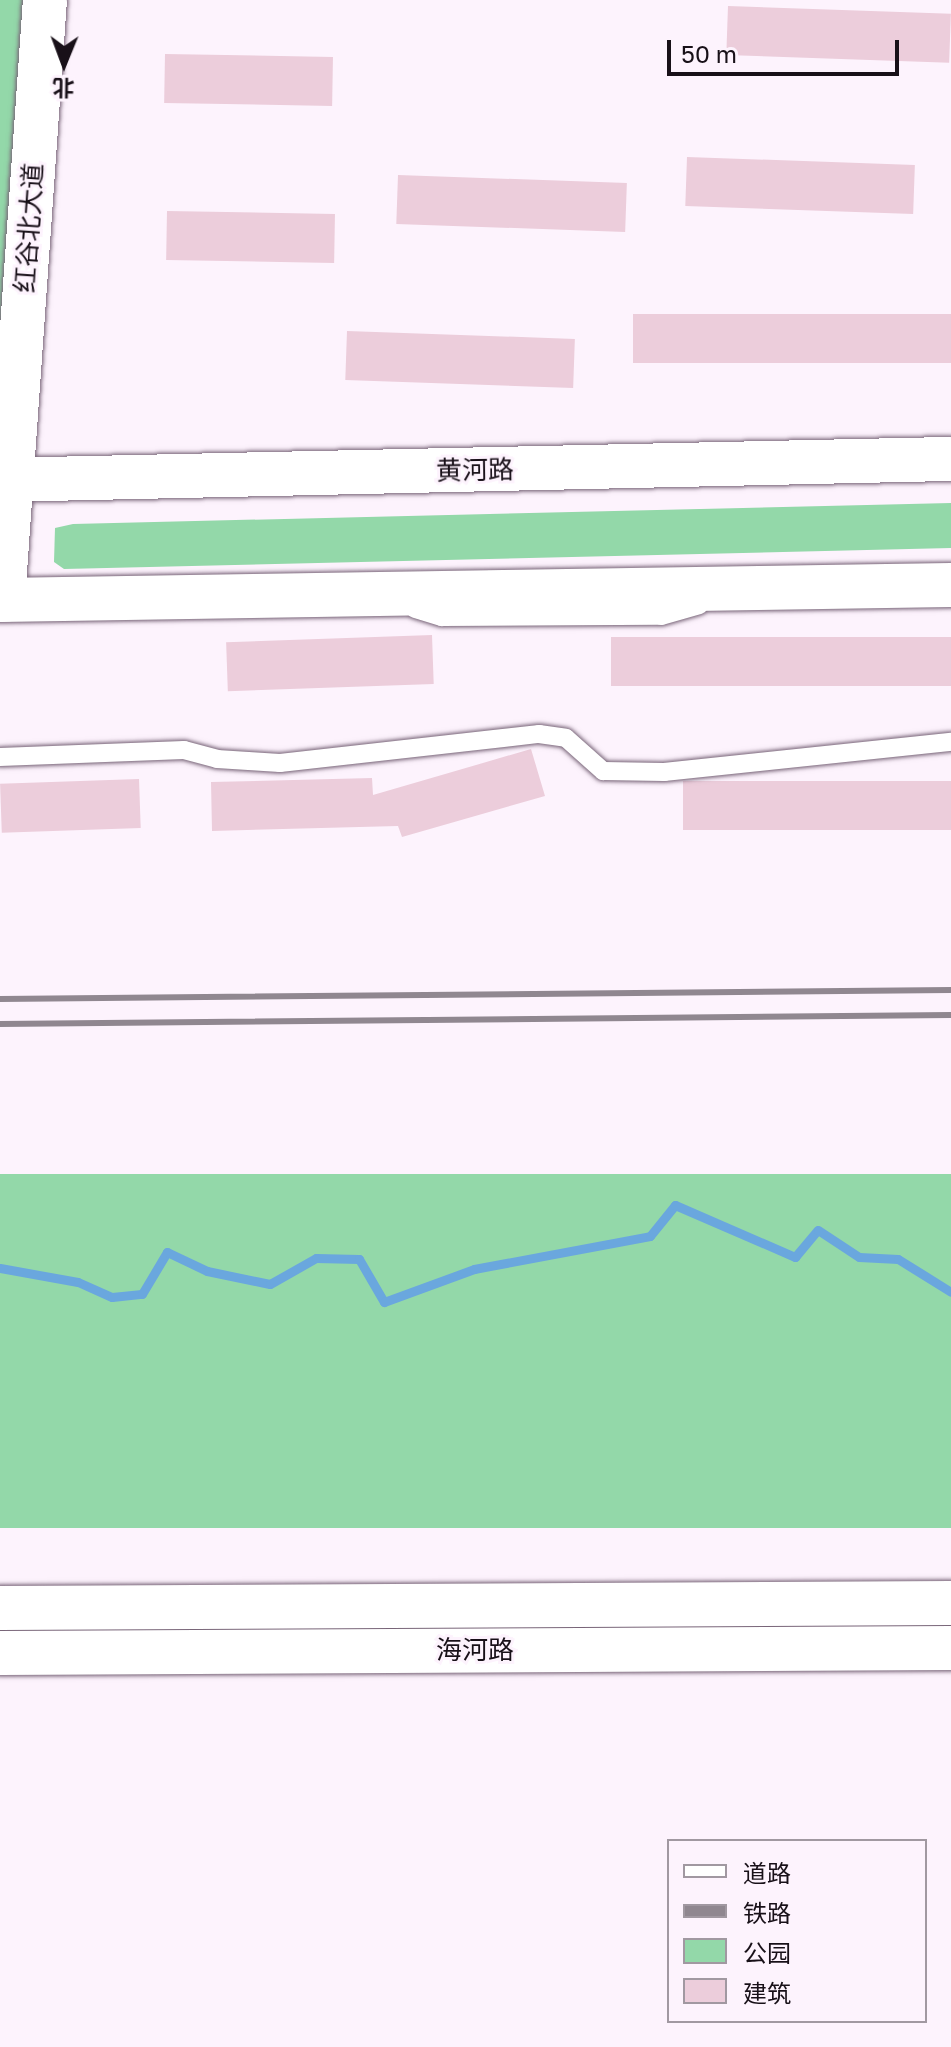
<!DOCTYPE html>
<meta charset="utf-8">
<style>
body{margin:0}
#map{position:relative;width:951px;height:2047px;overflow:hidden;background:#fdf3fd;font-family:"Golos Text","Noto Sans SC",sans-serif}
div>[style]{position:absolute}
.green>*{inset:0;background:#93d8a9;transform-origin:0 0}
.stream>*{height:9px;margin:-4.5px;padding:0 4.5px;transform-origin:4.5px;border-radius:4.5px;background:#6aa7de}
.building>*{inset:0;background:#eccddb;transform-origin:0 0}
.roads{filter:drop-shadow(0 0 2px #786478) drop-shadow(0 0 2px #786478)}
.lane>*{height:18px;margin:-9px;padding:0 9px;transform-origin:9px;border-radius:9px;background:#fff}
.secondary>*{height:44px;margin:-22px;padding:0 22px;transform-origin:22px;border-radius:22px;background:#fff}
.rail>*{height:6px;margin:-3px;padding:0 3px;transform-origin:3px;border-radius:3px;background:#908790}
span{translate:-50% -50%;white-space:nowrap;text-align:center;line-height:1.15;-webkit-text-stroke:6px #fdf3fd;paint-order:stroke}
.street-label{font-size:26px;color:#181018}
.legend{position:absolute;left:667px;top:1839px;width:260px;height:184px;box-sizing:border-box;background:#fdf3fd;border:2px solid #a198a1;margin:0;padding:10px 14px;list-style:none;font-size:24px;color:#181018}
.legend li{display:flex;align-items:center;gap:16px;height:40px}
.legend b{width:40px;border:2px solid #a198a1}
.north{position:absolute;left:24px;top:24px;width:80px;height:80px;-webkit-text-stroke:6px #fdf3fd;paint-order:stroke;rotate:181deg;font-size:22px;font-weight:700;line-height:32px;text-align:center;color:#181018}
.north::after{content:'';display:block;margin:auto;width:28px;height:36px;background:#181018;clip-path:polygon(50% 0,100% 100%,50% 72%,0 100%)}
.scale{position:absolute;left:667px;top:40px;width:232px;height:36px;box-sizing:border-box;border:4px solid #181018;border-top:0;padding-left:10px;font-size:24px;line-height:28px;white-space:nowrap;color:#181018;-webkit-text-stroke:6px #fdf3fd;paint-order:stroke}
</style>
<div id="map">
<div class="green">
<i style="clip-path:polygon(0 0,36px 0,0 445px)"></i>
<i style="clip-path:polygon(951px 503px,951px 548px,64px 569px,54px 562px,55px 528px,73px 524px)"></i>
<i style="left:951px;top:1174px;width:354px;height:951px;rotate:90deg"></i>
</div>
<div class="stream">
<i style="left:0;top:1268px;width:79px;rotate:10.2deg"></i>
<i style="left:78px;top:1282px;width:37px;rotate:24deg"></i>
<i style="left:112px;top:1297px;width:30px;rotate:-6deg"></i>
<i style="left:142px;top:1294px;width:49px;rotate:-59.2deg"></i>
<i style="left:167px;top:1252px;width:44px;rotate:25.4deg"></i>
<i style="left:207px;top:1271px;width:64px;rotate:11.7deg"></i>
<i style="left:270px;top:1284px;width:53px;rotate:-29.5deg"></i>
<i style="left:316px;top:1258px;width:43px;rotate:1.3deg"></i>
<i style="left:359px;top:1259px;width:50px;rotate:59.8deg"></i>
<i style="left:384px;top:1302px;width:96px;rotate:-20.1deg"></i>
<i style="left:474px;top:1269px;width:179px;rotate:-10.6deg"></i>
<i style="left:650px;top:1236px;width:40px;rotate:-51deg"></i>
<i style="left:675px;top:1205px;width:131px;rotate:23.4deg"></i>
<i style="left:795px;top:1257px;width:35px;rotate:-50deg"></i>
<i style="left:818px;top:1230px;width:49px;rotate:33.4deg"></i>
<i style="left:859px;top:1257px;width:39px;rotate:3deg"></i>
<i style="left:898px;top:1259px;width:62px;rotate:31.9deg"></i>
</div>
<div class="building">
<i style="left:728px;top:6px;width:223px;height:49px;rotate:2deg"></i>
<i style="left:165px;top:54px;width:168px;height:49px;rotate:1deg"></i>
<i style="left:687px;top:157px;width:228px;height:49px;rotate:2deg"></i>
<i style="left:398px;top:175px;width:229px;height:49px;rotate:2deg"></i>
<i style="left:167px;top:211px;width:168px;height:49px;rotate:1deg"></i>
<i style="left:951px;top:314px;width:49px;height:318px;rotate:90deg"></i>
<i style="left:347px;top:331px;width:228px;height:49px;rotate:2deg"></i>
<i style="left:432px;top:635px;width:49px;height:206px;rotate:88deg"></i>
<i style="left:951px;top:637px;width:49px;height:340px;rotate:90deg"></i>
<i style="clip-path:polygon(531px 749px,545px 796px,402px 837px,398px 826px,212px 831px,211px 782px,372px 778px,373px 795px)"></i>
<i style="left:139px;top:779px;width:49px;height:139px;rotate:88deg"></i>
<i style="left:951px;top:781px;width:49px;height:268px;rotate:90deg"></i>
</div>
<div class="roads">
<div class="lane">
<i style="left:415px;top:609px;width:28px;rotate:17deg"></i>
<i style="left:442px;top:617px;width:219px;rotate:-0.3deg"></i>
<i style="left:661px;top:616px;width:40px;rotate:-16deg"></i>
<i style="left:0;top:757px;width:184px;rotate:-2.2deg"></i>
<i style="left:184px;top:750px;width:34px;rotate:15deg"></i>
<i style="left:217px;top:759px;width:63px;rotate:3.6deg"></i>
<i style="left:280px;top:763px;width:261px;rotate:-6.4deg"></i>
<i style="left:539px;top:734px;width:27px;rotate:8deg"></i>
<i style="left:566px;top:738px;width:50px;rotate:41.7deg"></i>
<i style="left:603px;top:771px;width:61px;rotate:0.9deg"></i>
<i style="left:664px;top:772px;width:289px;rotate:-6deg"></i>
</div>
<div class="secondary">
<i style="left:0;top:480px;width:951px;rotate:-1.27deg"></i>
<i style="left:0;top:600px;width:951px;rotate:-0.9deg"></i>
<i style="left:3px;top:600px;width:601px;rotate:-86deg"></i>
<i style="left:0;top:1608px;width:951px;rotate:-0.3deg"></i>
<i style="left:0;top:1653px;width:951px;rotate:-0.3deg"></i>
</div>
</div>
<div class="rail">
<i style="left:0;top:999px;width:951px;rotate:-0.54deg"></i>
<i style="left:0;top:1024px;width:951px;rotate:-0.54deg"></i>
</div>
<div class="street-label">
<span style="left:29px;top:228px;rotate:-86deg">红谷北大道</span>
<span style="left:475px;top:470px;rotate:-1deg">黄河路</span>
<span style="left:475px;top:1650px">海河路</span>
</div>
<ul class="legend">
<li><b style="height:10px;background:#fff"></b>道路</li>
<li><b style="height:10px;background:#908790"></b>铁路</li>
<li><b style="height:22px;background:#93d8a9"></b>公园</li>
<li><b style="height:22px;background:#eccddb"></b>建筑</li>
</ul>
<div class="north">北</div>
<div class="scale">50 m</div>
</div>
